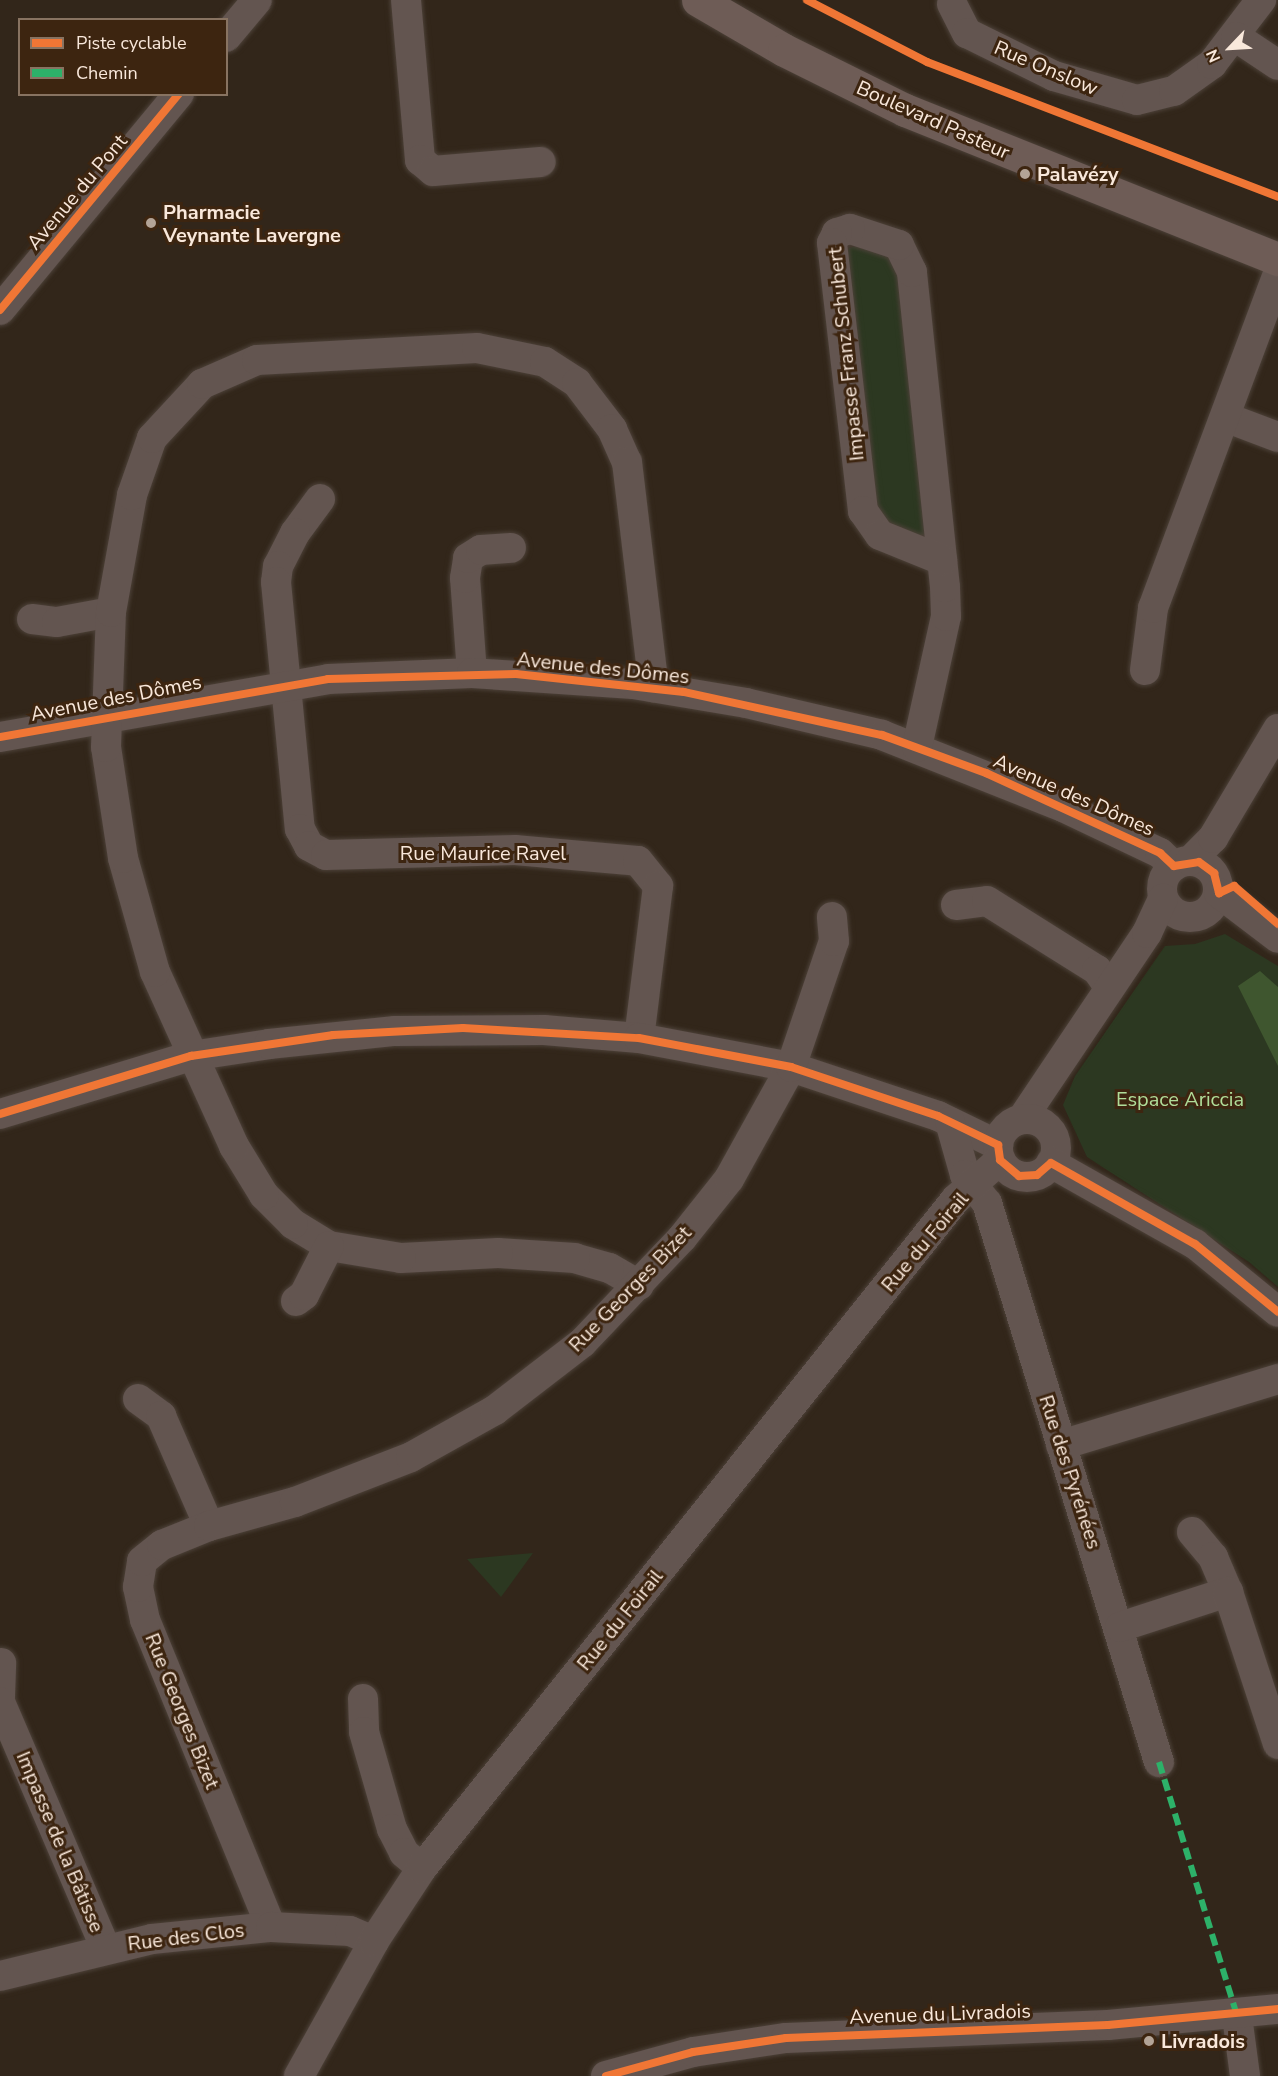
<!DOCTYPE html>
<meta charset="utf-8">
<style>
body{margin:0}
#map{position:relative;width:1278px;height:2076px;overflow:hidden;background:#32261a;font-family:"Nunito Sans",sans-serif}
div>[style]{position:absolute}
.green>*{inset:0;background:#2c3821}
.forest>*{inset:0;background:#3f562f}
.roads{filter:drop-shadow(0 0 2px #4c4138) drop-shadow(0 0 2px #4c4138)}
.minor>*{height:30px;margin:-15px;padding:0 15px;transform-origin:15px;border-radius:15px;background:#635550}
.minor>.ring{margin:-15px;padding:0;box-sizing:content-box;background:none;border:30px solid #635550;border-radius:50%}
.major>*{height:33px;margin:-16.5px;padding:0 16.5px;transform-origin:16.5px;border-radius:16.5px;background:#6e5c56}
.quiet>*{height:6px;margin-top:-3px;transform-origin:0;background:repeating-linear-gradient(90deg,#2db169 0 12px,transparent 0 18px)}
.cycleway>*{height:8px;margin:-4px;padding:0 4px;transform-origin:4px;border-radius:4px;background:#f07635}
.dots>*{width:16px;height:16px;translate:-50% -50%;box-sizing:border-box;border:3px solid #3d2510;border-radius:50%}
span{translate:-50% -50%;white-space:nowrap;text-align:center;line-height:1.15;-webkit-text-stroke:6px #3d2510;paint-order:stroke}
.street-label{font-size:20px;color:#f9e8db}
.poi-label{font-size:20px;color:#f9e8db;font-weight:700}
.left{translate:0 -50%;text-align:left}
.park-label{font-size:20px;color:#b0dd99}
.legend{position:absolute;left:18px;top:18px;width:210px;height:78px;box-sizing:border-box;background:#3d2510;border:2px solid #887361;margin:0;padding:8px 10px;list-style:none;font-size:18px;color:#f9e8db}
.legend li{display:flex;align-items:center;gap:12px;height:30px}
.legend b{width:30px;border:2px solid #887361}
.north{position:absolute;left:1200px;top:18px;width:60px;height:60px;-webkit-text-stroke:4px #3d2510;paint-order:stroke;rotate:245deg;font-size:16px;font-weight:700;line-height:24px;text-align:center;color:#f9e8db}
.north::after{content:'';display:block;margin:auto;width:21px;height:27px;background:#f9e8db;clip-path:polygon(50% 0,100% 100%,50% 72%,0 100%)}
</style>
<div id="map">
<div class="green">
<i style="clip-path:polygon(859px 245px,892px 254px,897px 261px,925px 535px,916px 538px,878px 518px,845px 257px,849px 248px)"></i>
<i style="clip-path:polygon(1225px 934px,1278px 966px,1278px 1287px,1249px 1262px,1087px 1157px,1063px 1105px,1075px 1076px,1165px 946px,1195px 944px)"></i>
<i style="clip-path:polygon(533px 1553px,501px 1597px,467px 1559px)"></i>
</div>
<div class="forest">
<i style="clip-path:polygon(1260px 971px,1278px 987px,1278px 1066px,1238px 986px)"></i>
</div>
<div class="roads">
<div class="minor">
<i style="left:406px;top:0;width:161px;rotate:85deg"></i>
<i style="left:420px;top:160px;width:17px;rotate:40deg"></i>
<i style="left:433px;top:171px;width:108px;rotate:-4.8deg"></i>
<i style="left:952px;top:4px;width:33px;rotate:63deg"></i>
<i style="left:967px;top:33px;width:97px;rotate:26.3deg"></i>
<i style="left:1054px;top:76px;width:86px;rotate:16.1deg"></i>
<i style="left:1137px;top:100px;width:38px;rotate:-14deg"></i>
<i style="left:1174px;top:91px;width:47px;rotate:-35.4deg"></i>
<i style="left:1212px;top:64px;width:81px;rotate:-52.6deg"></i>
<i style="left:226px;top:37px;width:48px;rotate:-50deg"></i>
<i style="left:1236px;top:37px;width:50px;rotate:33.7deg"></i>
<i style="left:0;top:310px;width:281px;rotate:-50.4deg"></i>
<i style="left:1225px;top:417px;width:57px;rotate:20.7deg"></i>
<i style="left:320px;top:499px;width:42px;rotate:126.3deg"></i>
<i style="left:295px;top:533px;width:37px;rotate:117deg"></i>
<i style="left:278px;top:566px;width:16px;rotate:97deg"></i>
<i style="left:276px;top:582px;width:248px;rotate:84.5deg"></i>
<i style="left:300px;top:829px;width:19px;rotate:62deg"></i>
<i style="left:309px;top:846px;width:19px;rotate:28deg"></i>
<i style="left:326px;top:855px;width:189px;rotate:-1.5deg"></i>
<i style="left:515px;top:850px;width:123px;rotate:5.1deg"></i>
<i style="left:638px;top:861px;width:32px;rotate:51deg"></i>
<i style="left:658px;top:886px;width:153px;rotate:97.1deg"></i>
<i style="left:32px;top:619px;width:25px;rotate:7deg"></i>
<i style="left:57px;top:622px;width:55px;rotate:-10.5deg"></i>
<i style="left:1145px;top:670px;width:63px;rotate:-82.6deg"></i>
<i style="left:1153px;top:608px;width:357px;rotate:-69.5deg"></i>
<i style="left:472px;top:673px;width:95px;rotate:-94.2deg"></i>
<i style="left:465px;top:578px;width:20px;rotate:-81deg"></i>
<i style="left:468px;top:558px;width:15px;rotate:-32deg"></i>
<i style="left:481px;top:550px;width:30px;rotate:-4deg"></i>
<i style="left:0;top:737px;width:333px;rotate:-10deg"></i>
<i style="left:328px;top:679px;width:144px;rotate:-2.4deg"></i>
<i style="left:472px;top:673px;width:161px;rotate:3.9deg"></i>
<i style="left:633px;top:684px;width:115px;rotate:9.5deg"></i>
<i style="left:746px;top:703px;width:140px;rotate:13.2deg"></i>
<i style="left:882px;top:735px;width:195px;rotate:21.7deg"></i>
<i style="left:1063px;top:807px;width:107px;rotate:25.4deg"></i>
<i style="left:1160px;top:853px;width:19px;rotate:43deg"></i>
<i style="left:917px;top:747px;width:134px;rotate:-77.5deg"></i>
<i style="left:946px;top:616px;width:29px;rotate:-92deg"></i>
<i style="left:945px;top:587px;width:317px;rotate:-96deg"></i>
<i style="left:912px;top:272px;width:30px;rotate:-116deg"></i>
<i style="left:899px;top:245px;width:52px;rotate:-161.9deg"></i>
<i style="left:850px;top:229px;width:14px;rotate:163deg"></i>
<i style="left:837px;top:233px;width:11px;rotate:117deg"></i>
<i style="left:832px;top:243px;width:270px;rotate:83.4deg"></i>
<i style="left:863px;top:511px;width:29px;rotate:55deg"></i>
<i style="left:880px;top:535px;width:67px;rotate:22deg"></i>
<i class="ring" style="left:1162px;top:861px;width:26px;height:26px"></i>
<i style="left:1190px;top:861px;width:33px;rotate:-45deg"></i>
<i style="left:1213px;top:838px;width:127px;rotate:-59.2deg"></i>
<i style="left:1219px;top:893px;width:74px;rotate:37.3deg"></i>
<i style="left:956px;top:905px;width:31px;rotate:-7deg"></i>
<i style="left:987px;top:901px;width:130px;rotate:32.1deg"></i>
<i style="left:1097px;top:970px;width:21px;rotate:55deg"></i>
<i style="left:0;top:1114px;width:200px;rotate:-16.9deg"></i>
<i style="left:191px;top:1056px;width:79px;rotate:-8.7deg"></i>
<i style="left:269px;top:1044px;width:127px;rotate:-5.9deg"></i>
<i style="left:395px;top:1031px;width:149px;rotate:-0.4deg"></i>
<i style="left:544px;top:1030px;width:95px;rotate:4.8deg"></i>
<i style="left:639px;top:1038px;width:155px;rotate:10.8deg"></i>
<i style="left:791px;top:1067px;width:155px;rotate:18.4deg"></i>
<i style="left:938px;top:1116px;width:67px;rotate:25.8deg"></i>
<i style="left:1022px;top:1119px;width:224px;rotate:-56.1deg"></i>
<i style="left:1147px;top:933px;width:38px;rotate:-65deg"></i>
<i class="ring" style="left:998px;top:1119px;width:28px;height:28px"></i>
<i style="left:950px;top:1122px;width:55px;rotate:74.2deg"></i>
<i style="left:965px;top:1175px;width:36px;rotate:52deg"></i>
<i style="left:987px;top:1203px;width:585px;rotate:72.9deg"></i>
<i style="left:1051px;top:1163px;width:165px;rotate:29.4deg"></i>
<i style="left:1195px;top:1244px;width:107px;rotate:39.3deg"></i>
<i style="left:639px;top:1285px;width:34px;rotate:-150deg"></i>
<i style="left:609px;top:1268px;width:35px;rotate:-164deg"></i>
<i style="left:575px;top:1258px;width:77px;rotate:-176.3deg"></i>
<i style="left:498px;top:1253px;width:97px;rotate:177deg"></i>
<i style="left:401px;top:1258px;width:73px;rotate:-170.5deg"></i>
<i style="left:329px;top:1246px;width:42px;rotate:-148.6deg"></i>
<i style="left:293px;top:1224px;width:41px;rotate:-135deg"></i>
<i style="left:264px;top:1195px;width:57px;rotate:-121.5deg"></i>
<i style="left:234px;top:1146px;width:191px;rotate:-114.4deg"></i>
<i style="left:155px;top:972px;width:118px;rotate:-105.7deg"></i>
<i style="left:123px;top:858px;width:112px;rotate:-98.7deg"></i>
<i style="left:106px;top:747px;width:135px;rotate:-87.9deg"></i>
<i style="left:111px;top:612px;width:119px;rotate:-79.8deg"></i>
<i style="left:132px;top:495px;width:60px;rotate:-70.7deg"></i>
<i style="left:152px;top:438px;width:74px;rotate:-47.2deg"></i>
<i style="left:202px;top:384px;width:60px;rotate:-23.6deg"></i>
<i style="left:257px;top:360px;width:220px;rotate:-3.1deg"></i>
<i style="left:477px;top:348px;width:69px;rotate:11.6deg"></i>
<i style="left:545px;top:362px;width:38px;rotate:33deg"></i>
<i style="left:577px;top:383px;width:58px;rotate:52.7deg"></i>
<i style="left:612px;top:429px;width:36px;rotate:66deg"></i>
<i style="left:627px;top:462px;width:227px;rotate:83.2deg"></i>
<i style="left:296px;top:1301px;width:10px;rotate:-37deg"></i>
<i style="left:304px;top:1295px;width:55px;rotate:-63deg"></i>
<i style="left:138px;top:1399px;width:29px;rotate:36deg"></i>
<i style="left:161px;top:1416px;width:120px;rotate:66.4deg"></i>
<i style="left:1061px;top:1445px;width:227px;rotate:-16.9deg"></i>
<i style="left:1192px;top:1532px;width:33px;rotate:50deg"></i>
<i style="left:1213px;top:1557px;width:38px;rotate:67deg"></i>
<i style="left:1120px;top:1627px;width:114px;rotate:-18deg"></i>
<i style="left:1228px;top:1592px;width:160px;rotate:71.8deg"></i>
<i style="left:0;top:1697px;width:34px;rotate:-88deg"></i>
<i style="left:363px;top:1699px;width:33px;rotate:88deg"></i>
<i style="left:364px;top:1732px;width:101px;rotate:73.9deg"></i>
<i style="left:392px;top:1829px;width:27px;rotate:63deg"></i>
<i style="left:404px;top:1853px;width:23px;rotate:40deg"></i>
<i style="left:0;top:1702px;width:267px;rotate:66.8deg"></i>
<i style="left:271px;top:1927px;width:332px;rotate:-112.3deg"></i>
<i style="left:145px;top:1620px;width:34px;rotate:-102deg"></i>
<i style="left:138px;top:1587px;width:26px;rotate:-81deg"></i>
<i style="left:142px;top:1561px;width:26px;rotate:-39deg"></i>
<i style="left:162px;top:1545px;width:51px;rotate:-22deg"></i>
<i style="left:209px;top:1526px;width:89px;rotate:-15.6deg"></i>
<i style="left:295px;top:1502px;width:124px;rotate:-21.2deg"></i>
<i style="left:411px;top:1457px;width:96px;rotate:-29.2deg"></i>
<i style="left:495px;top:1410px;width:110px;rotate:-37.6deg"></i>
<i style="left:582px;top:1343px;width:145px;rotate:-46.4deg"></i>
<i style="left:682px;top:1238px;width:75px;rotate:-51.5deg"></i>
<i style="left:729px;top:1179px;width:128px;rotate:-61deg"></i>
<i style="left:791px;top:1067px;width:133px;rotate:-71.2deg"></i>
<i style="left:834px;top:941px;width:24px;rotate:-95deg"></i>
<i style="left:0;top:1976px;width:156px;rotate:-13.7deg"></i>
<i style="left:152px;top:1939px;width:120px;rotate:-5.8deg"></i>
<i style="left:271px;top:1927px;width:79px;rotate:2.9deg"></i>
<i style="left:350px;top:1931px;width:26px;rotate:23deg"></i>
<i style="left:1237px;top:2016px;width:61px;rotate:82.4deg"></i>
<i style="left:299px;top:2076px;width:154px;rotate:-60.9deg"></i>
<i style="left:374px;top:1941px;width:87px;rotate:-56.7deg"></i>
<i style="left:422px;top:1868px;width:856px;rotate:-51.4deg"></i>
<i style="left:956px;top:1199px;width:59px;rotate:-41.6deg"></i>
<i style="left:606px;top:2076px;width:90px;rotate:-15.4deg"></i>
<i style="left:693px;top:2052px;width:94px;rotate:-8.6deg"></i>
<i style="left:786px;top:2038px;width:322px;rotate:-2.3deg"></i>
<i style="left:1108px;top:2025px;width:171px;rotate:-5.4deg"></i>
</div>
<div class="major">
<i style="left:698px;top:0;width:99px;rotate:30.2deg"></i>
<i style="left:784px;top:50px;width:135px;rotate:26.4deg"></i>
<i style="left:905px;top:110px;width:402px;rotate:21.8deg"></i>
</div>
</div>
<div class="quiet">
<i style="left:1159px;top:1762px;width:266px;rotate:72.9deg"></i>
</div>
<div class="cycleway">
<i style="left:807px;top:0;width:135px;rotate:27.3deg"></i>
<i style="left:927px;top:62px;width:376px;rotate:21deg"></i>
<i style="left:0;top:310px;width:281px;rotate:-50.4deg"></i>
<i style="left:0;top:737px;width:333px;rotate:-10deg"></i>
<i style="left:328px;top:679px;width:188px;rotate:-1.5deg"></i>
<i style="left:516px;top:674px;width:169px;rotate:6.1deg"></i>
<i style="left:684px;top:692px;width:203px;rotate:12.3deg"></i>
<i style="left:882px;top:735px;width:111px;rotate:20.1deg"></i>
<i style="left:986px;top:773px;width:192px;rotate:24.7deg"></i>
<i style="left:1160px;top:853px;width:19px;rotate:43deg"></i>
<i style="left:1174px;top:866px;width:25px;rotate:-9deg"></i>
<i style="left:1199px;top:862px;width:19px;rotate:36deg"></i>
<i style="left:1214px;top:873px;width:21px;rotate:76deg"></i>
<i style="left:1219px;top:893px;width:17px;rotate:-25deg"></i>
<i style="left:1234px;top:886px;width:58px;rotate:40.8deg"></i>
<i style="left:0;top:1114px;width:200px;rotate:-16.9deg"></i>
<i style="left:191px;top:1056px;width:144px;rotate:-8.4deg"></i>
<i style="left:333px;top:1035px;width:130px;rotate:-3.1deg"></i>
<i style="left:463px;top:1028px;width:176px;rotate:3.3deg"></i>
<i style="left:639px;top:1038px;width:155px;rotate:10.8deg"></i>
<i style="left:791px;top:1067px;width:155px;rotate:18.4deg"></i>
<i style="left:938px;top:1116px;width:67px;rotate:25.8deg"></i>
<i style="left:998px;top:1145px;width:15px;rotate:82deg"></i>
<i style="left:1000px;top:1160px;width:25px;rotate:40deg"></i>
<i style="left:1019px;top:1176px;width:18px;rotate:-3deg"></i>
<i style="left:1037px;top:1175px;width:18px;rotate:-41deg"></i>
<i style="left:1051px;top:1163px;width:165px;rotate:29.4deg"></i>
<i style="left:1195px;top:1244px;width:107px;rotate:39.3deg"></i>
<i style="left:606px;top:2076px;width:90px;rotate:-15.4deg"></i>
<i style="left:693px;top:2052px;width:94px;rotate:-8.6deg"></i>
<i style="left:786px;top:2038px;width:322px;rotate:-2.3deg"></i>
<i style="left:1108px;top:2025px;width:171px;rotate:-5.4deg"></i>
</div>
<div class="dots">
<i style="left:1025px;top:174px;background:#b3a497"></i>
<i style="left:151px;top:223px;background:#b3a497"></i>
<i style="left:1149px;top:2041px;background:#b3a497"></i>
</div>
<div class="street-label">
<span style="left:1046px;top:68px;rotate:23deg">Rue Onslow</span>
<span style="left:933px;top:120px;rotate:24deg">Boulevard Pasteur</span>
<span style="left:77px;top:192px;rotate:-50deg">Avenue du Pont</span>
<span style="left:846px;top:354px;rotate:-96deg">Impasse Franz Schubert</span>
<span style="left:603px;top:668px;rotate:6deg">Avenue des Dômes</span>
<span style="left:116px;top:698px;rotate:-11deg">Avenue des Dômes</span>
<span style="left:1074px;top:795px;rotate:24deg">Avenue des Dômes</span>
<span style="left:483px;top:853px">Rue Maurice Ravel</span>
<span style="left:925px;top:1242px;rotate:-50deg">Rue du Foirail</span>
<span style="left:630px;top:1289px;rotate:-46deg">Rue Georges Bizet</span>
<span style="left:1070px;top:1472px;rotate:72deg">Rue des Pyrénées</span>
<span style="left:620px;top:1620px;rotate:-51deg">Rue du Foirail</span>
<span style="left:182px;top:1711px;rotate:68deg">Rue Georges Bizet</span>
<span style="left:60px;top:1842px;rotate:67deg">Impasse de la Bâtisse</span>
<span style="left:186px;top:1937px;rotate:-7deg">Rue des Clos</span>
<span style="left:940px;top:2014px;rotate:-2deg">Avenue du Livradois</span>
</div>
<div class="poi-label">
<span class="left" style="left:1037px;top:174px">Palavézy</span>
<span class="left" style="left:163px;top:224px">Pharmacie<br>Veynante Lavergne</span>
<span class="left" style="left:1161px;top:2041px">Livradois</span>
</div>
<div class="park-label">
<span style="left:1180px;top:1099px">Espace Ariccia</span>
</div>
<ul class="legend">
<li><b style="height:8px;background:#f07635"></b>Piste cyclable</li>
<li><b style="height:8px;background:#2db169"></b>Chemin</li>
</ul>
<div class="north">N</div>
</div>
